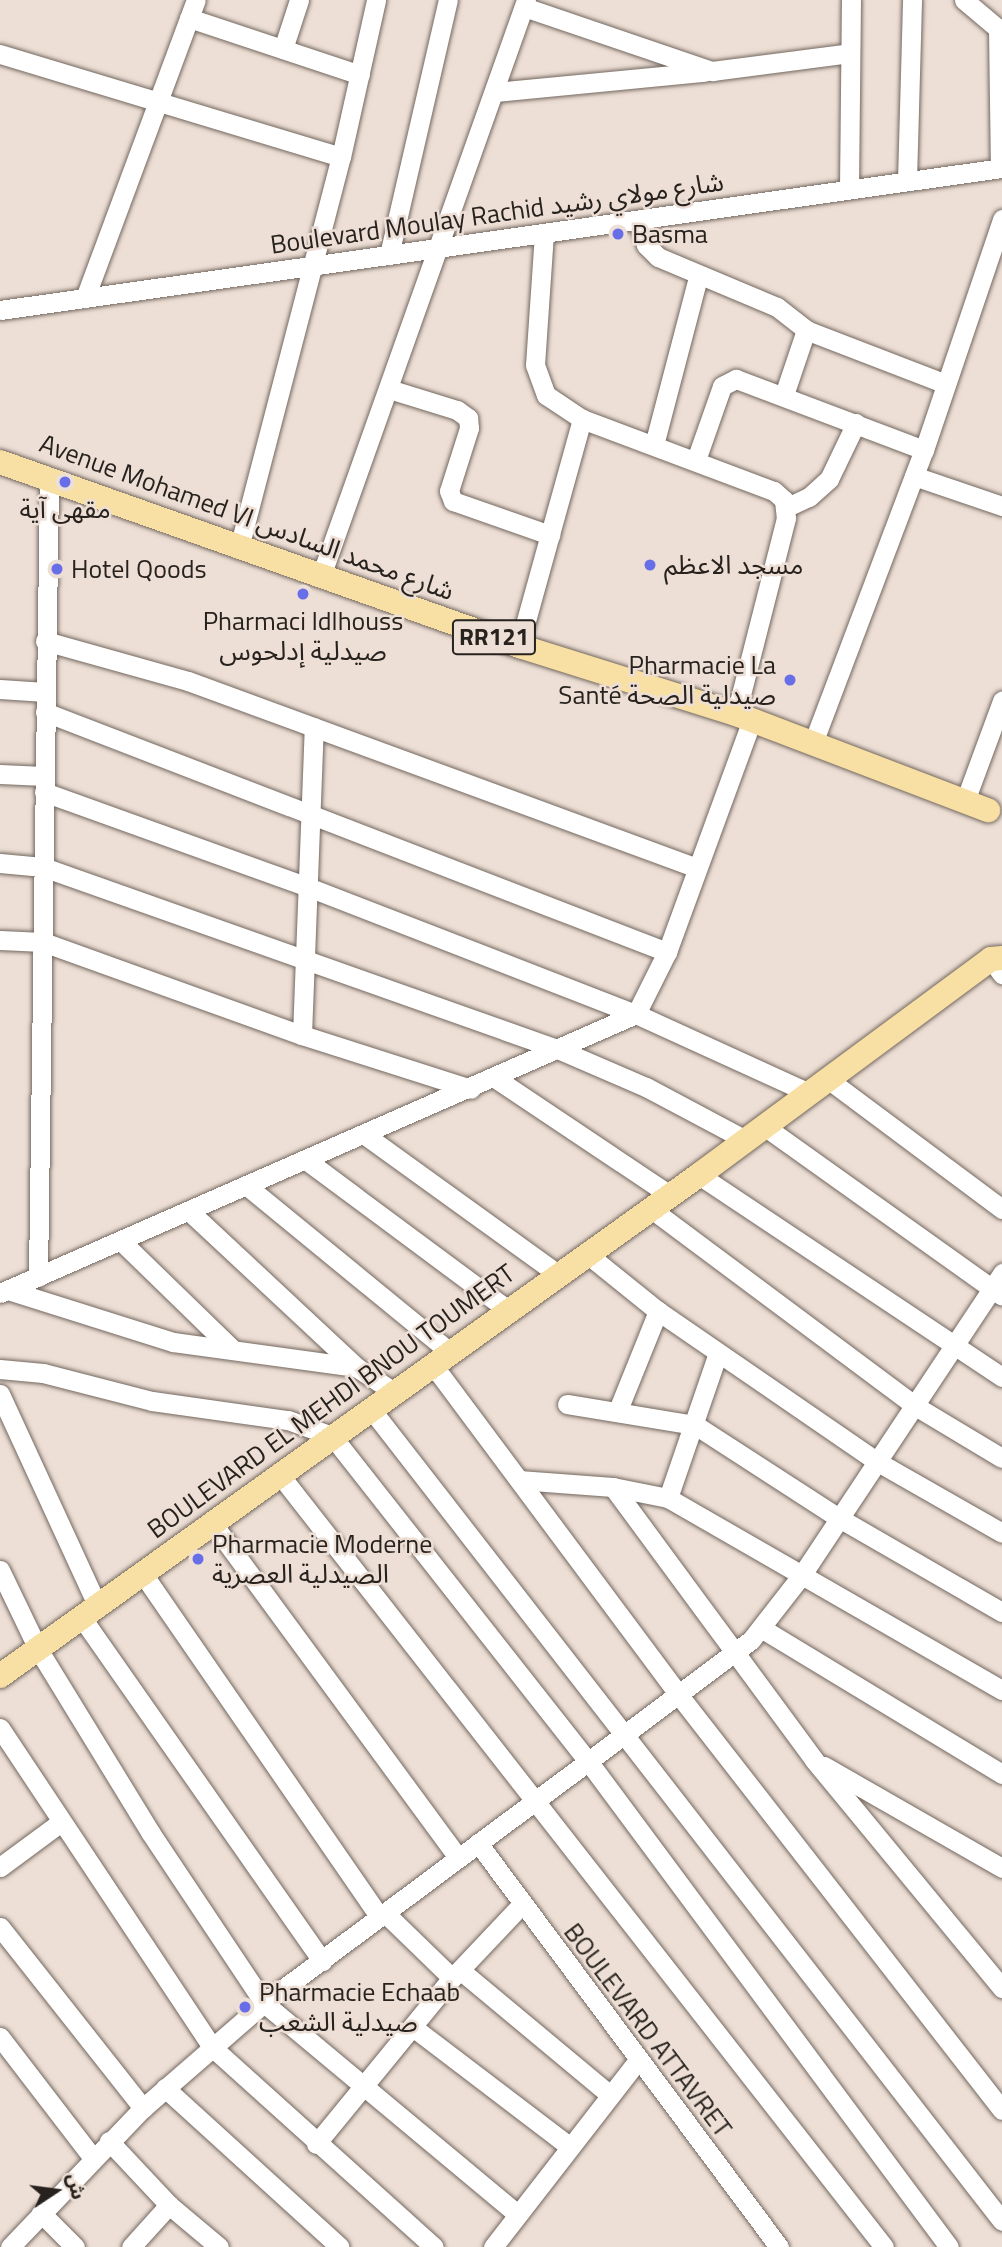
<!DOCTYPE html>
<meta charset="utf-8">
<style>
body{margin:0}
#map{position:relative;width:1002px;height:2247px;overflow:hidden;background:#eddfd5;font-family:"Titillium Web","Noto Sans Arabic",sans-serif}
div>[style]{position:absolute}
.roads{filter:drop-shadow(0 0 2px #73675f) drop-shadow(0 0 2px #73675f)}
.minor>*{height:19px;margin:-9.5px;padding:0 9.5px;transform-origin:9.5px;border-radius:9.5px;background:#fff}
.major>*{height:24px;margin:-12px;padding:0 12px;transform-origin:12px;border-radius:12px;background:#f8e0a5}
.dots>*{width:19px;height:19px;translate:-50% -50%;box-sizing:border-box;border:4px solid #eddfd5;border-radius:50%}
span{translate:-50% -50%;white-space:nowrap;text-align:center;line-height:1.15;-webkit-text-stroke:5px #eddfd5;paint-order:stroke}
.shield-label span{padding:2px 5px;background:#eddfd5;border:2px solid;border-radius:5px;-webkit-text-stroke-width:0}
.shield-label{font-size:24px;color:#27221e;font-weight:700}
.street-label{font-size:26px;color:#27221e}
.poi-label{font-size:26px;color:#27221e}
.left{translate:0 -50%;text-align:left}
.right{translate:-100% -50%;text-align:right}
.north{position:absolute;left:21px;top:2156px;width:70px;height:70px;-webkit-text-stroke:5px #eddfd5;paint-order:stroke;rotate:77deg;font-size:19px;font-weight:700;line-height:28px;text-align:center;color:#27221e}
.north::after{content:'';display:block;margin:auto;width:24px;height:32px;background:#27221e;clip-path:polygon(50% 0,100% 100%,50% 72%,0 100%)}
</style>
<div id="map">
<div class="roads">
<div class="minor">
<i style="left:964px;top:0;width:50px;rotate:40.1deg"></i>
<i style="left:524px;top:7px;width:199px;rotate:18.8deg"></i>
<i style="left:712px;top:71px;width:139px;rotate:-7.4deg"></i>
<i style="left:189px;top:18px;width:180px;rotate:18.4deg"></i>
<i style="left:998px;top:29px;width:139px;rotate:89.2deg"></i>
<i style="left:283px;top:49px;width:52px;rotate:-71.9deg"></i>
<i style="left:0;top:54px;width:356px;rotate:16.8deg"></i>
<i style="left:495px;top:92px;width:210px;rotate:-5.5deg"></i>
<i style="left:907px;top:181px;width:181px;rotate:-88.4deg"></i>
<i style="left:849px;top:189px;width:189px;rotate:-89.4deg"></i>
<i style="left:638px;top:220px;width:26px;rotate:72deg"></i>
<i style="left:646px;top:245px;width:17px;rotate:45deg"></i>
<i style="left:658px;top:257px;width:129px;rotate:22.8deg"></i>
<i style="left:777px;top:307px;width:37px;rotate:38deg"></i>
<i style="left:806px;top:330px;width:150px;rotate:21.1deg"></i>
<i style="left:544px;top:233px;width:132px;rotate:93.9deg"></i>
<i style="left:535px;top:365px;width:32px;rotate:70deg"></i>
<i style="left:546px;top:395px;width:43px;rotate:33.7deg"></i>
<i style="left:582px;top:419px;width:205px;rotate:20.6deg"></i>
<i style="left:774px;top:491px;width:13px;rotate:42deg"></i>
<i style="left:784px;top:500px;width:18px;rotate:84deg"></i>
<i style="left:786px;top:518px;width:202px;rotate:104.3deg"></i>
<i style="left:389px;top:255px;width:262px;rotate:-77deg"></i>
<i style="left:85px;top:298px;width:318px;rotate:-69.6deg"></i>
<i style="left:0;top:310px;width:1012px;rotate:-8.07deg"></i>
<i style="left:389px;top:389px;width:71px;rotate:17.2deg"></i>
<i style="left:457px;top:410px;width:14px;rotate:36deg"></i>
<i style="left:468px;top:418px;width:10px;rotate:84deg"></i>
<i style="left:469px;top:428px;width:66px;rotate:107.6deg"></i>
<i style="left:449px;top:491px;width:11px;rotate:68deg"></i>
<i style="left:453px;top:501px;width:103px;rotate:19.3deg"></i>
<i style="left:784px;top:395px;width:69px;rotate:-71.3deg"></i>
<i style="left:654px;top:445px;width:174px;rotate:-75.3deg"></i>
<i style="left:696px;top:460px;width:78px;rotate:-70.6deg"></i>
<i style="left:722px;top:386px;width:16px;rotate:-27deg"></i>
<i style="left:736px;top:379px;width:201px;rotate:20.7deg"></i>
<i style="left:914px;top:476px;width:93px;rotate:18.8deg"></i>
<i style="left:785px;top:508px;width:26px;rotate:-25deg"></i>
<i style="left:809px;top:497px;width:27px;rotate:-42deg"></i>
<i style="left:829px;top:479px;width:62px;rotate:-64.3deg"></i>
<i style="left:240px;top:544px;width:400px;rotate:-75.4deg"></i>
<i style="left:341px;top:157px;width:161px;rotate:-77.4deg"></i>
<i style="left:321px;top:576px;width:611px;rotate:-70.41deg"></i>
<i style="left:45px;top:641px;width:148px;rotate:15.6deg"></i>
<i style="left:188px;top:681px;width:542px;rotate:20.17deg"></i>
<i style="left:519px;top:646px;width:236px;rotate:-74.5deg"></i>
<i style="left:0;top:689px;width:45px;rotate:3.8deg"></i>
<i style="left:45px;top:712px;width:667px;rotate:21.1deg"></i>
<i style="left:813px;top:743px;width:313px;rotate:-69.3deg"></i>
<i style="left:924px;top:450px;width:244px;rotate:-71.3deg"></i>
<i style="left:0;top:774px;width:44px;rotate:2.6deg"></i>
<i style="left:44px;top:792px;width:281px;rotate:19.8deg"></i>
<i style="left:308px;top:887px;width:352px;rotate:21.2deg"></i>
<i style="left:636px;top:1014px;width:190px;rotate:24.5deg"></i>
<i style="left:965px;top:801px;width:107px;rotate:-69.7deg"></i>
<i style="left:0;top:863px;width:43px;rotate:5.3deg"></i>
<i style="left:43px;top:867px;width:548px;rotate:19.49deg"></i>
<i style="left:560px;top:1050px;width:94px;rotate:23.3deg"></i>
<i style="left:646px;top:1087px;width:111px;rotate:28deg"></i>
<i style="left:0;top:940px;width:43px;rotate:2.7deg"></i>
<i style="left:43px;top:942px;width:275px;rotate:19.8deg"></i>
<i style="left:302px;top:1035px;width:177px;rotate:17.7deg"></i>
<i style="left:991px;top:959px;width:19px;rotate:54deg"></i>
<i style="left:302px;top:1035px;width:308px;rotate:-87.8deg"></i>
<i style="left:495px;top:1078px;width:211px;rotate:33.8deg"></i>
<i style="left:829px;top:1080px;width:216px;rotate:36.7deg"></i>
<i style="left:764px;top:1126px;width:292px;rotate:35.5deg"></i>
<i style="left:365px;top:1135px;width:238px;rotate:35.8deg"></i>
<i style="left:306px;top:1160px;width:252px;rotate:36.6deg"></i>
<i style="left:699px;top:1175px;width:364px;rotate:33.7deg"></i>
<i style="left:247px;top:1186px;width:262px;rotate:39.3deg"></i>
<i style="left:650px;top:1208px;width:333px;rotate:36.7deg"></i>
<i style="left:917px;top:1407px;width:99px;rotate:31deg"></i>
<i style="left:189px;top:1211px;width:229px;rotate:43deg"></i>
<i style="left:356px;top:1367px;width:45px;rotate:33.3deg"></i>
<i style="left:121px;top:1241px;width:153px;rotate:44.2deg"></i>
<i style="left:586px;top:1253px;width:92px;rotate:38.9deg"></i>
<i style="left:658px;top:1311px;width:265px;rotate:34.5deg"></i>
<i style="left:876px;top:1461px;width:145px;rotate:29.7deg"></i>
<i style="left:38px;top:1277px;width:799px;rotate:-89.21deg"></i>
<i style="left:8px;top:1290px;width:173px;rotate:17.5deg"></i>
<i style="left:173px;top:1342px;width:185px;rotate:7.8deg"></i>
<i style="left:0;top:1293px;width:695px;rotate:-23.69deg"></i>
<i style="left:636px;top:1014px;width:69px;rotate:-63.4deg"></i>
<i style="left:667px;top:952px;width:247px;rotate:-69.9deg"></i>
<i style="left:433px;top:1365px;width:410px;rotate:53.3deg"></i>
<i style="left:678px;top:1694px;width:527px;rotate:52.09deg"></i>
<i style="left:0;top:1369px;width:43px;rotate:5.3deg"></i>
<i style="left:43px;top:1373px;width:113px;rotate:14.4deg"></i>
<i style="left:152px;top:1401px;width:137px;rotate:8deg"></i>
<i style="left:288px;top:1420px;width:47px;rotate:20deg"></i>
<i style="left:332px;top:1436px;width:414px;rotate:51.8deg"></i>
<i style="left:588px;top:1761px;width:605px;rotate:53.4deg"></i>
<i style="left:0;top:1394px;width:234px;rotate:65.3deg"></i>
<i style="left:567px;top:1404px;width:130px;rotate:9.3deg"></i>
<i style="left:695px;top:1425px;width:171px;rotate:32.9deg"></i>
<i style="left:839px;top:1518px;width:188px;rotate:30deg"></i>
<i style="left:371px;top:1409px;width:1028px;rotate:52.15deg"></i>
<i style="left:618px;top:1410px;width:107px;rotate:-68deg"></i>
<i style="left:280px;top:1475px;width:980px;rotate:51.96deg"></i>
<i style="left:519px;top:1480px;width:94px;rotate:4.3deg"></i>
<i style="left:613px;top:1487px;width:339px;rotate:53.6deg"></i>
<i style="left:814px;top:1760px;width:296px;rotate:50.5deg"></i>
<i style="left:613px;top:1487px;width:56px;rotate:11.3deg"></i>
<i style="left:668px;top:1498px;width:385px;rotate:29.9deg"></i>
<i style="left:668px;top:1498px;width:153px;rotate:-71deg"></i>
<i style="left:213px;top:1524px;width:414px;rotate:53.7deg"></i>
<i style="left:0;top:1570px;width:88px;rotate:64.3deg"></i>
<i style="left:38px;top:1649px;width:215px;rotate:58.5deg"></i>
<i style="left:150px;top:1832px;width:206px;rotate:56.3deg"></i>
<i style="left:264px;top:2003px;width:329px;rotate:39.8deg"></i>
<i style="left:143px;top:1574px;width:417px;rotate:55.4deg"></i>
<i style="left:82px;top:1618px;width:419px;rotate:55deg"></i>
<i style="left:761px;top:1628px;width:282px;rotate:31.2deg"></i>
<i style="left:0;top:1728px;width:384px;rotate:56.4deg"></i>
<i style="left:213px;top:2048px;width:297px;rotate:42deg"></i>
<i style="left:824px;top:1766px;width:205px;rotate:29.8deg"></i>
<i style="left:478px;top:1843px;width:504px;rotate:53.31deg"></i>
<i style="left:0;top:1867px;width:76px;rotate:-36.4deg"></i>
<i style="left:385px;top:1913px;width:93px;rotate:44.1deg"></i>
<i style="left:0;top:1927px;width:231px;rotate:51.7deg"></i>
<i style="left:460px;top:1970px;width:195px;rotate:39.8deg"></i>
<i style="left:414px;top:2028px;width:195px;rotate:37.3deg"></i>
<i style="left:0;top:2037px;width:151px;rotate:52.5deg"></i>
<i style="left:165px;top:2088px;width:236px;rotate:42.3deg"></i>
<i style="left:109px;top:2141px;width:88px;rotate:46.8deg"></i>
<i style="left:169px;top:2205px;width:65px;rotate:40deg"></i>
<i style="left:316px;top:2144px;width:215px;rotate:-50.7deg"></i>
<i style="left:452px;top:1978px;width:100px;rotate:-46.6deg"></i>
<i style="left:41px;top:2213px;width:48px;rotate:45deg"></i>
<i style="left:10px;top:2247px;width:192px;rotate:-46.3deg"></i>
<i style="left:143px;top:2108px;width:160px;rotate:-41deg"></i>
<i style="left:264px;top:2003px;width:607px;rotate:-36.7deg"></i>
<i style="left:751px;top:1640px;width:81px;rotate:-52deg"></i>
<i style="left:801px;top:1576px;width:364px;rotate:-56.4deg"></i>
<i style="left:131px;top:2247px;width:57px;rotate:-47.9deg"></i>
<i style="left:493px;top:2247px;width:237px;rotate:-52.2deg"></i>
</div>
<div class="major">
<i style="left:0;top:462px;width:551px;rotate:19.52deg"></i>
<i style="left:519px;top:646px;width:227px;rotate:17.4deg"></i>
<i style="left:736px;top:714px;width:270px;rotate:20.9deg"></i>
<i style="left:0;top:1676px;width:860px;rotate:-35.63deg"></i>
<i style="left:699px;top:1175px;width:363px;rotate:-36.5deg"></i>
<i style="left:991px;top:959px;width:11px;rotate:-5deg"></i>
</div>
</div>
<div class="dots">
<i style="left:618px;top:234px;background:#676ee7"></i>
<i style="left:65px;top:482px;background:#676ee7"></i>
<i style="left:650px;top:565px;background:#676ee7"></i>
<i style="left:57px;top:569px;background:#676ee7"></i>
<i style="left:303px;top:594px;background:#676ee7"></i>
<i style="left:790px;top:680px;background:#676ee7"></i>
<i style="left:198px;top:1559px;background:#676ee7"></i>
<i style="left:245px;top:2007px;background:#676ee7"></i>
</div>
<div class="shield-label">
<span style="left:494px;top:637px">RR121</span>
</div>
<div class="street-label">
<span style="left:497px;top:213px;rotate:-8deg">Boulevard Moulay Rachid شارع مولاي رشيد</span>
<span style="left:247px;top:517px;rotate:20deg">Avenue Mohamed VI شارع محمد السادس</span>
<span style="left:331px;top:1401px;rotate:-36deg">BOULEVARD EL MEHDI BNOU TOUMERT</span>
<span style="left:648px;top:2030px;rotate:53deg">BOULEVARD ATTAVRET</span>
</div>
<div class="poi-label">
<span class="left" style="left:632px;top:234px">Basma</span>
<span style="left:65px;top:509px">مقهى آية</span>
<span class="left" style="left:664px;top:565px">مسجد الاعظم</span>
<span class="left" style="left:71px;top:569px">Hotel Qoods</span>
<span style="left:303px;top:636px">Pharmaci Idlhouss<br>صيدلية إدلحوس</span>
<span class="right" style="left:776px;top:680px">Pharmacie La<br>Santé صيدلية الصحة</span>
<span class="left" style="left:212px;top:1559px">Pharmacie Moderne<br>الصيدلية العصرية</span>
<span class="left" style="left:259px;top:2007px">Pharmacie Echaab<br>صيدلية الشعب</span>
</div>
<div class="north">ش</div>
</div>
